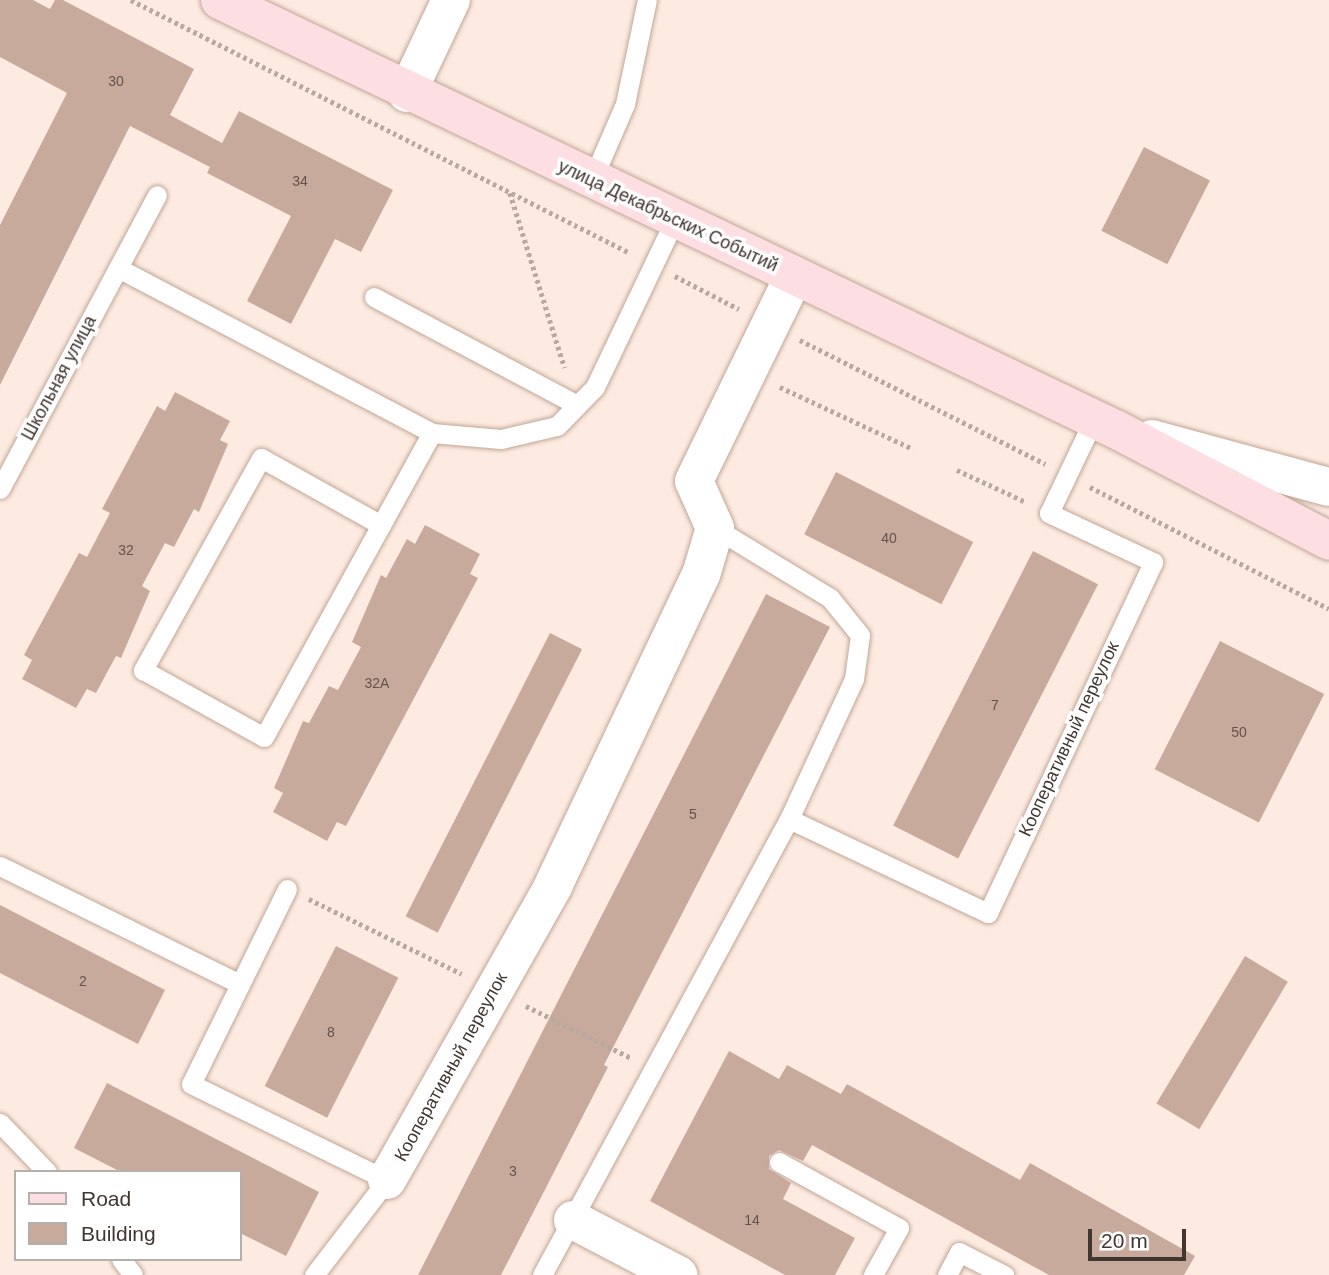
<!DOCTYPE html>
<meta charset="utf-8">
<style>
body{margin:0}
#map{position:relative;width:1329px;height:1275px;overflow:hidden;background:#fdebe1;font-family:Arial,sans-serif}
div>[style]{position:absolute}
.building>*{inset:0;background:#c8aa9d;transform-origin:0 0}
.path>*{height:4.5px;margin-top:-2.25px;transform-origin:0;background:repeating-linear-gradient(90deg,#b8a9a0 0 3.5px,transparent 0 7px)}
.roads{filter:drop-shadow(0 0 2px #c2a696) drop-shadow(0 0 2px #c2a696)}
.lane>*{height:19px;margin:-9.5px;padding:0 9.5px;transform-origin:9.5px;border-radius:9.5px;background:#fff}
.street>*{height:38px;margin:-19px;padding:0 19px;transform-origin:19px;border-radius:19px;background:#fff}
.secondary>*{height:38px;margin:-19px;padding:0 19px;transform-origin:19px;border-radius:19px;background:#fddee2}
span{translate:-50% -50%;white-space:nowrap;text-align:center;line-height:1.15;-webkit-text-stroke:7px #fff;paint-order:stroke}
.number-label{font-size:14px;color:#64534b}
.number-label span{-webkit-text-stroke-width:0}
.street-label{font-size:18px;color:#423630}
.legend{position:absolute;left:14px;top:1170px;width:228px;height:91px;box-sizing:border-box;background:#fff;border:2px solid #b3afac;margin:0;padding:9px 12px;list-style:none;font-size:21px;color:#423630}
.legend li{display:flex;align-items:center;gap:14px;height:35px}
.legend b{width:35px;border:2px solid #b3afac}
.scale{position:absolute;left:1088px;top:1229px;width:98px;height:32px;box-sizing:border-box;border:4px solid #423630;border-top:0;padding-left:9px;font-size:21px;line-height:24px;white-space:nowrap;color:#423630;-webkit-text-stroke:5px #fff;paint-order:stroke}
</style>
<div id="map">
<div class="building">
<i style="clip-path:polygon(0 0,33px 0,50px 9px,55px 0,63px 0,194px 69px,170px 115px,222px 143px,239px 111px,393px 190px,361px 252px,335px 239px,291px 324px,247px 301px,291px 216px,207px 173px,210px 167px,130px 126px,0 385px,0 225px,67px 93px,0 57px)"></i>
<i style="left:1144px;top:147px;width:74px;height:94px;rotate:27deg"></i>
<i style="clip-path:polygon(175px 392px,230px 421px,220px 440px,228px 444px,199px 512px,194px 509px,174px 547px,165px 543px,142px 586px,150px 591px,121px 658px,116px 656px,96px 693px,87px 689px,76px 708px,22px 679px,32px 660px,24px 655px,79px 553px,87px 557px,110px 513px,102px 509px,157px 406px,165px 411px)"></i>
<i style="left:836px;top:472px;width:154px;height:70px;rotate:27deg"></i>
<i style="clip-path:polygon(425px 525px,480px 554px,470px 574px,478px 578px,346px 826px,337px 822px,327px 841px,273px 812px,283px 793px,274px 788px,303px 721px,309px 723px,329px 686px,338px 690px,361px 647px,352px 642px,381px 575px,386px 578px,407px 539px,415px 544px)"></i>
<i style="left:1033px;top:551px;width:73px;height:308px;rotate:27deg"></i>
<i style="clip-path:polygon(766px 594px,830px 627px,604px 1065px,608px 1067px,501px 1275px,418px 1275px)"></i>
<i style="left:550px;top:633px;width:36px;height:318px;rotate:27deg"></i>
<i style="left:1220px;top:641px;width:117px;height:144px;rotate:27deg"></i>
<i style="clip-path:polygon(0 905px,165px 990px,138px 1044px,0 973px)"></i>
<i style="left:336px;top:946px;width:70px;height:157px;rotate:27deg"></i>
<i style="left:1245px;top:956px;width:50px;height:172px;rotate:31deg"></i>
<i style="clip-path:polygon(729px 1051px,779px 1079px,787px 1065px,841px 1094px,847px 1084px,1020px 1180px,1030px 1163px,1195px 1256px,1184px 1275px,1049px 1275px,812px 1145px,803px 1161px,779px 1150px,769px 1156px,769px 1169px,791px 1183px,783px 1199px,855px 1238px,835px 1275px,785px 1275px,650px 1201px)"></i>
<i style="clip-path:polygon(107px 1083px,319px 1192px,286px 1256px,240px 1233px,240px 1172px,121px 1172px,74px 1148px)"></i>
</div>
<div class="path">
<i style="left:131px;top:0;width:559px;rotate:26.89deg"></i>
<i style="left:510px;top:193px;width:183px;rotate:72.6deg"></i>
<i style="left:675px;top:276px;width:72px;rotate:27.3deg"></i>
<i style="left:800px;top:340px;width:275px;rotate:26.8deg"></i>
<i style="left:780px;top:387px;width:147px;rotate:25deg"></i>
<i style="left:957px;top:470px;width:76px;rotate:24.9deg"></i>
<i style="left:1090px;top:487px;width:268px;rotate:27deg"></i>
<i style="left:309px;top:899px;width:170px;rotate:26.1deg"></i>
<i style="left:526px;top:1006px;width:117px;rotate:26.3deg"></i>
</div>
<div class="roads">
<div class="lane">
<i style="left:592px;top:180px;width:83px;rotate:-66.5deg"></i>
<i style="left:625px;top:104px;width:106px;rotate:-78.1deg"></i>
<i style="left:118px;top:268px;width:355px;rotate:27.7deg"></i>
<i style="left:432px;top:433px;width:69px;rotate:5deg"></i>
<i style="left:501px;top:439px;width:57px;rotate:-13.1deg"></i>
<i style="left:557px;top:426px;width:54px;rotate:-45.7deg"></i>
<i style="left:595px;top:387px;width:186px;rotate:-64.5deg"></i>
<i style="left:374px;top:297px;width:230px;rotate:28deg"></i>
<i style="left:0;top:489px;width:333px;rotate:-61.9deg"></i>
<i style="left:381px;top:525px;width:137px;rotate:-150.8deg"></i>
<i style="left:261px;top:458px;width:243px;rotate:119.1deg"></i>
<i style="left:143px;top:670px;width:138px;rotate:29deg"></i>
<i style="left:264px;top:737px;width:347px;rotate:-61.1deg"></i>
<i style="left:789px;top:819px;width:220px;rotate:25.3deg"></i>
<i style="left:988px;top:913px;width:388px;rotate:-64.8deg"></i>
<i style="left:1153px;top:562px;width:115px;rotate:-154.8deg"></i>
<i style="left:1049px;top:513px;width:102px;rotate:-64.4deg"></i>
<i style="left:0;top:866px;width:267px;rotate:26.2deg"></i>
<i style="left:287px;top:889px;width:217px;rotate:116.2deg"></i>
<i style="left:191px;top:1084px;width:218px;rotate:26.1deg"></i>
<i style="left:387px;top:1180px;width:120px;rotate:127.5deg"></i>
<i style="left:0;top:1123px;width:68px;rotate:46.2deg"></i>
<i style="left:779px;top:1162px;width:137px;rotate:28.8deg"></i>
<i style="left:899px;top:1228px;width:54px;rotate:119deg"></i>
<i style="left:121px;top:1259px;width:20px;rotate:53deg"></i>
<i style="left:542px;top:1275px;width:519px;rotate:-61.56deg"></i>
<i style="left:789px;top:819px;width:154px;rotate:-65.1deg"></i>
<i style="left:854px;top:679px;width:44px;rotate:-82.2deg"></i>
<i style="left:860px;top:635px;width:48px;rotate:-129deg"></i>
<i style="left:830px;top:598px;width:135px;rotate:-148.7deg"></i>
<i style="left:947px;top:1275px;width:26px;rotate:-62deg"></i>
<i style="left:959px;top:1252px;width:51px;rotate:27.1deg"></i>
</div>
<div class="street">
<i style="left:407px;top:93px;width:103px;rotate:-64.7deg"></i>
<i style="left:1152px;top:439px;width:183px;rotate:15.2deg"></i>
<i style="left:387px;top:1180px;width:338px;rotate:-60.5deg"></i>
<i style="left:553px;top:886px;width:344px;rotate:-64.6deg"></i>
<i style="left:701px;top:575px;width:49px;rotate:-73.4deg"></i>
<i style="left:715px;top:528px;width:51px;rotate:-114.1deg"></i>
<i style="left:694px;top:481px;width:228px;rotate:-64deg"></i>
<i style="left:573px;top:1220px;width:119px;rotate:27.6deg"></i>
</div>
<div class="secondary">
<i style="left:220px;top:0;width:995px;rotate:25.61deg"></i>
<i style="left:1117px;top:430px;width:239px;rotate:27.6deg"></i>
</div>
</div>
<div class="number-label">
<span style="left:116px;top:81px">30</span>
<span style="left:300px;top:181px">34</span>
<span style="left:889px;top:538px">40</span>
<span style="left:126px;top:550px">32</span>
<span style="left:377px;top:683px">32А</span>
<span style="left:995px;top:705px">7</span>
<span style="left:1239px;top:732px">50</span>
<span style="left:693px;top:814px">5</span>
<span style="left:83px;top:981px">2</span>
<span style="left:331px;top:1032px">8</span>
<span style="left:513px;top:1171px">3</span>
<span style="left:752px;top:1220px">14</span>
</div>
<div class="street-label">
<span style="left:668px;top:216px;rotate:25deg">улица Декабрьских Событий</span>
<span style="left:59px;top:378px;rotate:-62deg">Школьная улица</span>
<span style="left:1069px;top:739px;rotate:-65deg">Кооперативный переулок</span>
<span style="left:451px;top:1067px;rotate:-61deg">Кооперативный переулок</span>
</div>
<ul class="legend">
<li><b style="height:9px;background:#fddee2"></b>Road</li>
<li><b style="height:19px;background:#c8aa9d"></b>Building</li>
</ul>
<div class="scale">20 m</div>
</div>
